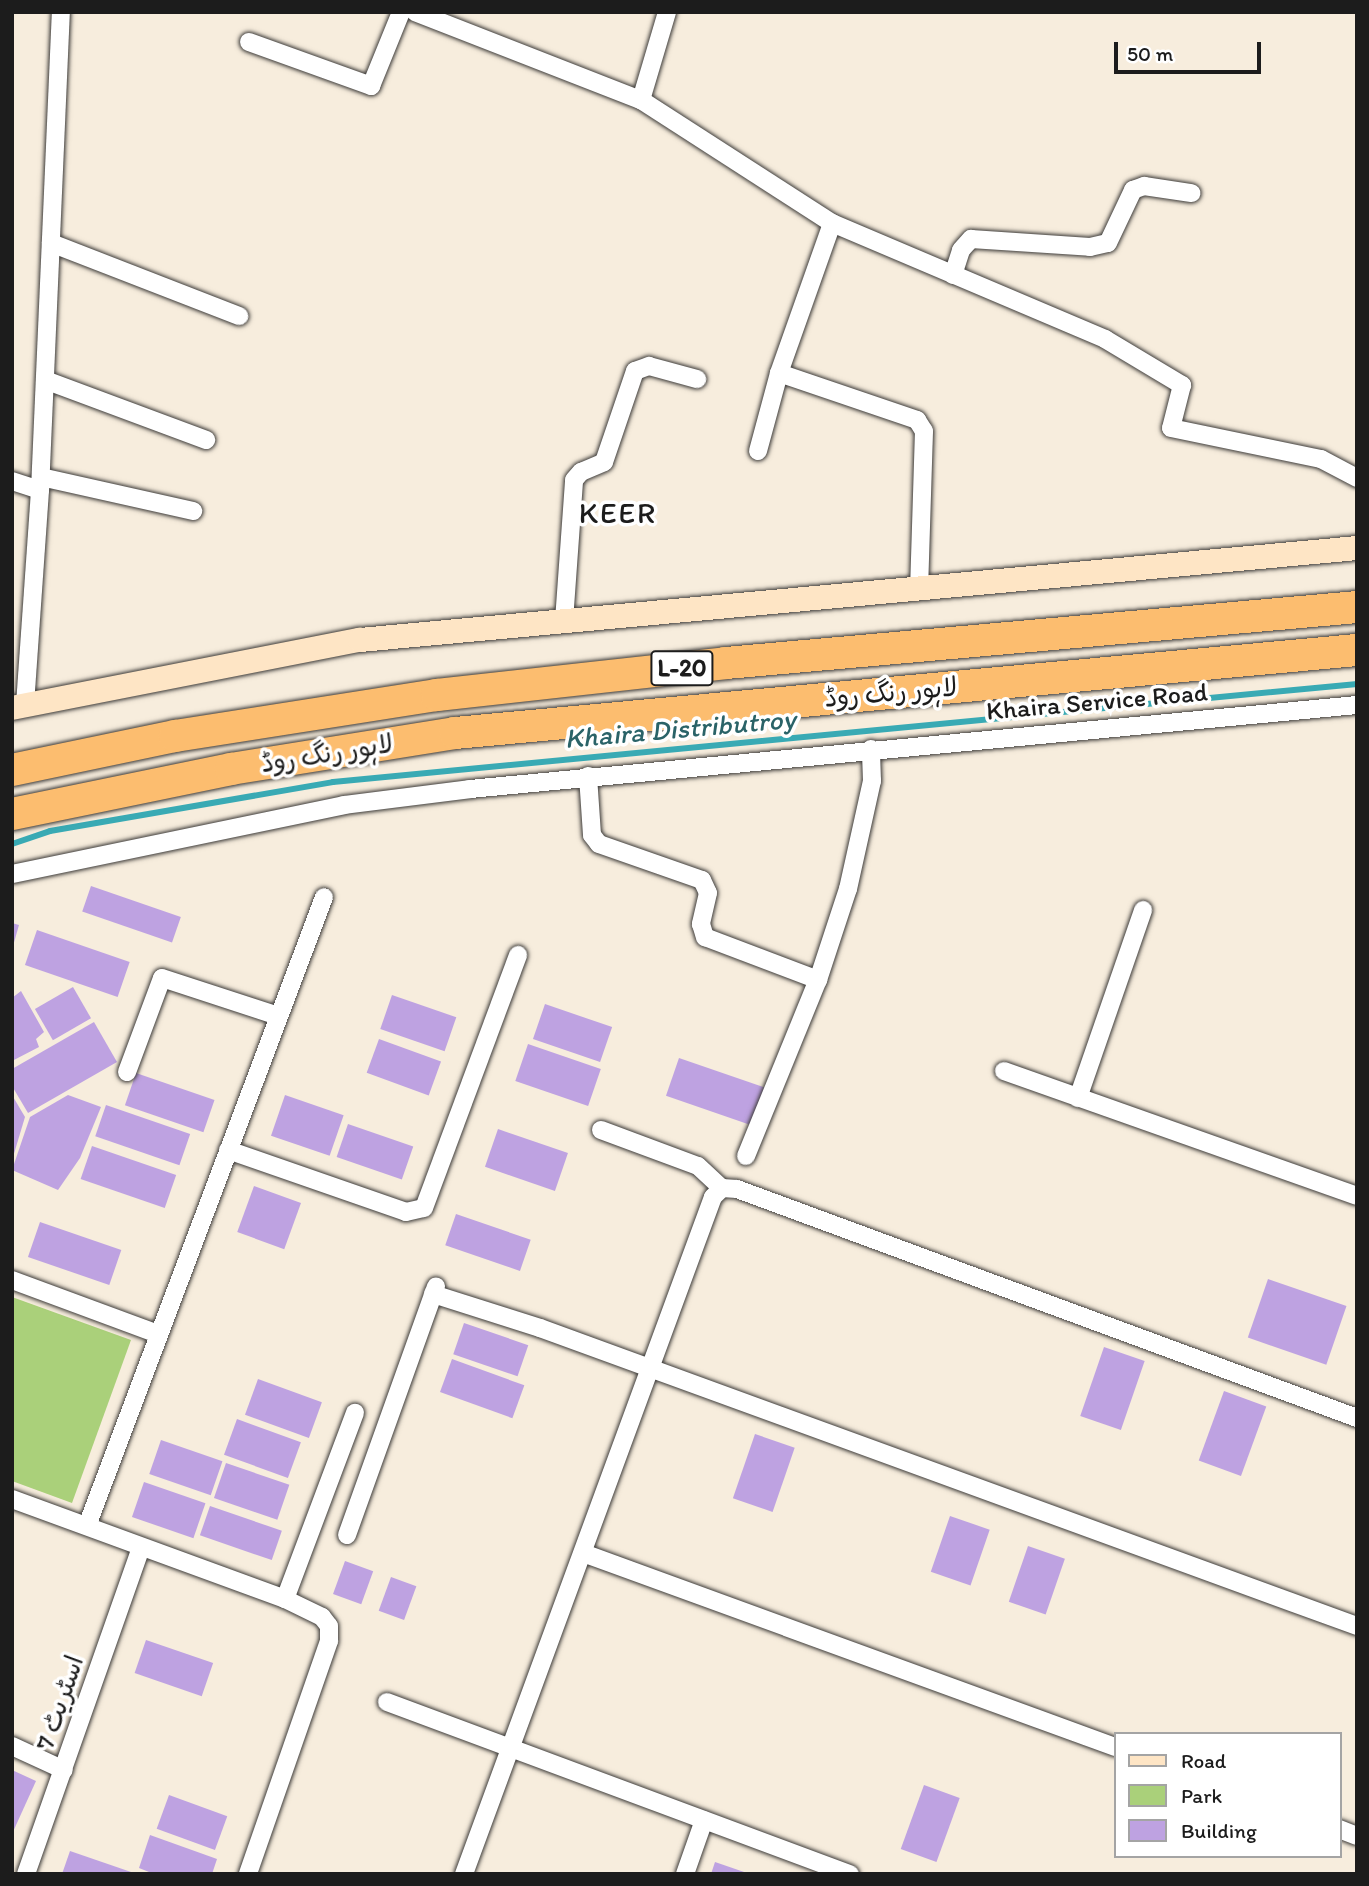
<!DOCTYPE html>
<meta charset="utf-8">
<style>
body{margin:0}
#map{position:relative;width:1369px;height:1886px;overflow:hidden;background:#f7eddd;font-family:Itim,"Playpen Sans Arabic",sans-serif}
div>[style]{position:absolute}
.green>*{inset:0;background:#aad07a}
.stream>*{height:6px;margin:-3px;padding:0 3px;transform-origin:3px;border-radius:3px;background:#39aab4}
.building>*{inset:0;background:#bea2e1;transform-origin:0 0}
.roads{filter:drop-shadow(0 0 2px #3d3b39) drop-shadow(0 0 2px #3d3b39)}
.street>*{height:18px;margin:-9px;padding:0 9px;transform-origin:9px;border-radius:9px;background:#fff}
.secondary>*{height:24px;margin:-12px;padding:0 12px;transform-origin:12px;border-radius:12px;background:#fee5c5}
.highway>*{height:32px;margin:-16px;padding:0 16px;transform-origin:16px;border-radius:16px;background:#fcbd6f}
span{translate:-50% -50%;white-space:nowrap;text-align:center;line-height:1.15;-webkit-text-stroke:7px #fff;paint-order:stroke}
.shield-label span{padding:2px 5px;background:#fff;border:2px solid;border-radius:5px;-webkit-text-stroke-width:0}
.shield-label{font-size:24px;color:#1c1c1c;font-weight:700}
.street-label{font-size:26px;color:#1c1c1c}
.water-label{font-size:28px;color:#2a6368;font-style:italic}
.quarter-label{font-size:30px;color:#1c1c1c;letter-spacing:2px}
.frame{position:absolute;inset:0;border:14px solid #1c1c1c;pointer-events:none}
.legend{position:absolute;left:1114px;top:1732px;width:228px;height:126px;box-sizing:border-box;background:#fff;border:2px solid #a4a4a4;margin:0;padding:9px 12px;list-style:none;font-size:21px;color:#1c1c1c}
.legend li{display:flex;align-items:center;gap:14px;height:35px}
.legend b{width:35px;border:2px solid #a4a4a4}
.scale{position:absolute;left:1114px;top:42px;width:147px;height:32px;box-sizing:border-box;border:4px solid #1c1c1c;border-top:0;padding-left:9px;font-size:21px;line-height:24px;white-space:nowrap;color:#1c1c1c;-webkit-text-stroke:5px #fff;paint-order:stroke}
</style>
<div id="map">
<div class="green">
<i style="clip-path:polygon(12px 1297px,131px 1340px,72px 1503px,12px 1481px)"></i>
</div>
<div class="stream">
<i style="left:12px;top:844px;width:40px;rotate:-18.9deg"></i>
<i style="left:50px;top:831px;width:287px;rotate:-9.8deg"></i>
<i style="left:333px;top:782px;width:1029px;rotate:-5.47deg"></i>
</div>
<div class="building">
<i style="left:91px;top:886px;width:95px;height:27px;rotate:19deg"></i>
<i style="clip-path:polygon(12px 923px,19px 925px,13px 946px,12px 946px)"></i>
<i style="left:37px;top:930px;width:98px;height:37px;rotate:19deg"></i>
<i style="left:73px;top:987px;width:36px;height:44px;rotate:60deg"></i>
<i style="clip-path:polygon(21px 991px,44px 1032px,36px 1039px,39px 1047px,12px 1061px,12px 998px)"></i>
<i style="left:392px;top:995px;width:68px;height:36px;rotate:19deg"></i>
<i style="left:545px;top:1004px;width:71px;height:37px;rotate:19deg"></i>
<i style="clip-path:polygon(94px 1022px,117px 1062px,28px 1113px,12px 1086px,12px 1069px)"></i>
<i style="left:379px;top:1039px;width:66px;height:36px;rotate:20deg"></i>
<i style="left:528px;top:1044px;width:77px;height:39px;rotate:19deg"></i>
<i style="left:679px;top:1058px;width:91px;height:40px;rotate:19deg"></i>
<i style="left:136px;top:1073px;width:83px;height:34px;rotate:19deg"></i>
<i style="clip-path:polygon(12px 1095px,25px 1117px,13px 1157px,12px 1157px)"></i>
<i style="clip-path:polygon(68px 1095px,101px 1107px,80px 1158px,58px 1190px,12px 1170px,30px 1117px)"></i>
<i style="left:285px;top:1095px;width:62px;height:43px;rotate:19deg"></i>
<i style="left:106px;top:1105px;width:89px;height:33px;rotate:19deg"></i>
<i style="left:348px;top:1124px;width:69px;height:35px;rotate:19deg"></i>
<i style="left:498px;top:1129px;width:74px;height:40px;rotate:19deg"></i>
<i style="left:92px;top:1146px;width:89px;height:35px;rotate:19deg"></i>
<i style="left:254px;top:1186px;width:50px;height:49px;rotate:20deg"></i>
<i style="left:456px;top:1214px;width:79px;height:33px;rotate:19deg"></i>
<i style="left:40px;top:1222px;width:86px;height:37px;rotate:19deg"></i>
<i style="left:1268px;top:1279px;width:83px;height:62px;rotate:19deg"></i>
<i style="left:464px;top:1323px;width:68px;height:33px;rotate:19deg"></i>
<i style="left:1104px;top:1347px;width:43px;height:73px;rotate:19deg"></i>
<i style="left:452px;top:1359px;width:77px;height:35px;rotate:20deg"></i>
<i style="left:258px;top:1379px;width:68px;height:38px;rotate:20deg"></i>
<i style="left:1224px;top:1391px;width:45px;height:74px;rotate:20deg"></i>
<i style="left:237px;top:1419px;width:68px;height:38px;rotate:20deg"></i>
<i style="left:755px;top:1434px;width:42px;height:68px;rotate:19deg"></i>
<i style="left:161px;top:1440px;width:65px;height:36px;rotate:19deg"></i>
<i style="left:226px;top:1463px;width:67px;height:37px;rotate:19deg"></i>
<i style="left:144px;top:1482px;width:65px;height:37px;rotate:19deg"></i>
<i style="left:210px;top:1506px;width:76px;height:31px;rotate:19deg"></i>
<i style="left:950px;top:1516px;width:42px;height:59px;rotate:19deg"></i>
<i style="left:1028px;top:1546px;width:39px;height:59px;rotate:19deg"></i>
<i style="left:345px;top:1561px;width:30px;height:35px;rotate:20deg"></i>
<i style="left:391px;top:1577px;width:27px;height:36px;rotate:20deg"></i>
<i style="left:146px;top:1640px;width:71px;height:35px;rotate:19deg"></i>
<i style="clip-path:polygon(12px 1770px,36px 1781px,12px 1834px)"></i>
<i style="left:924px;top:1785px;width:38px;height:68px;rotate:20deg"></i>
<i style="left:169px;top:1795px;width:62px;height:36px;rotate:20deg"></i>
<i style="clip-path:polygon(150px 1835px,217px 1859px,212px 1874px,154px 1874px,139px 1868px)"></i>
<i style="clip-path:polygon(70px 1851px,134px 1873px,134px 1874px,62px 1874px)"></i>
<i style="clip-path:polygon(715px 1862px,747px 1873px,747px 1874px,711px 1874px)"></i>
</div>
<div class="roads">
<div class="street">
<i style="left:415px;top:12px;width:243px;rotate:21.3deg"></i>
<i style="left:641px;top:100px;width:227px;rotate:32.8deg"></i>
<i style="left:832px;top:223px;width:297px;rotate:23deg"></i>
<i style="left:1105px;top:339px;width:90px;rotate:30.9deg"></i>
<i style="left:1182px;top:385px;width:44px;rotate:104.3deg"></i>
<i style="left:1171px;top:428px;width:153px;rotate:11.7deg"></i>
<i style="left:1321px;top:459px;width:41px;rotate:27.8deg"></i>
<i style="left:249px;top:42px;width:130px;rotate:19.8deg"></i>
<i style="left:371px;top:86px;width:80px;rotate:-67.9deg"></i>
<i style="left:641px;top:100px;width:92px;rotate:-73.5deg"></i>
<i style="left:51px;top:243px;width:202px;rotate:21.2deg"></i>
<i style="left:953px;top:275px;width:26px;rotate:-72deg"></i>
<i style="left:961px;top:250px;width:15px;rotate:-48deg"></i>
<i style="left:971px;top:239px;width:119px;rotate:3.8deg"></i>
<i style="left:1090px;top:247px;width:18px;rotate:-13deg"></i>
<i style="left:1108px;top:243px;width:59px;rotate:-64.7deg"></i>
<i style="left:1133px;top:190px;width:12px;rotate:-20deg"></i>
<i style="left:1144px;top:186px;width:48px;rotate:8.5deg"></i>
<i style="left:779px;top:373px;width:146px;rotate:18.8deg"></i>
<i style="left:917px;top:420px;width:13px;rotate:58deg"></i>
<i style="left:924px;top:431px;width:156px;rotate:91.8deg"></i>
<i style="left:45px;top:380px;width:172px;rotate:20.4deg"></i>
<i style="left:758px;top:451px;width:81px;rotate:-74.9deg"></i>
<i style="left:779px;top:373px;width:159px;rotate:-70.5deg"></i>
<i style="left:41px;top:477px;width:156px;rotate:12.6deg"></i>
<i style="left:12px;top:481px;width:29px;rotate:18deg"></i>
<i style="left:564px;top:621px;width:141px;rotate:-85.9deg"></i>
<i style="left:574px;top:480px;width:11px;rotate:-49deg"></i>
<i style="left:581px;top:472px;width:25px;rotate:-23deg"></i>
<i style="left:604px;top:462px;width:96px;rotate:-71.2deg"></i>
<i style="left:635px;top:371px;width:15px;rotate:-20deg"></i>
<i style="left:649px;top:366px;width:50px;rotate:15.2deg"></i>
<i style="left:25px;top:705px;width:216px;rotate:-86deg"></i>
<i style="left:40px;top:490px;width:478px;rotate:-87.5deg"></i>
<i style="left:588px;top:776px;width:59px;rotate:86.1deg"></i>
<i style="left:592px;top:835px;width:11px;rotate:52deg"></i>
<i style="left:599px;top:844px;width:109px;rotate:19.3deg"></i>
<i style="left:702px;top:880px;width:14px;rotate:65deg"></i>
<i style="left:708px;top:893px;width:32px;rotate:103deg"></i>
<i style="left:701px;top:924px;width:14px;rotate:73deg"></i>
<i style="left:705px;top:937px;width:121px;rotate:20.8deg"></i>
<i style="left:12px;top:874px;width:339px;rotate:-11.7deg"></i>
<i style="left:344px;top:805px;width:127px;rotate:-7.2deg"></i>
<i style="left:470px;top:789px;width:891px;rotate:-5.41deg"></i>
<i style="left:1004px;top:1071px;width:374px;rotate:19.5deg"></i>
<i style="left:127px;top:1072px;width:100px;rotate:-69.6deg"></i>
<i style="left:162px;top:978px;width:122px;rotate:18.1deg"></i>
<i style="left:1078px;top:1098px;width:199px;rotate:-70.9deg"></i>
<i style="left:601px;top:1130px;width:103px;rotate:20.4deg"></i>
<i style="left:698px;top:1166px;width:33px;rotate:43deg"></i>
<i style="left:228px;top:1150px;width:188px;rotate:19.2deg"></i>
<i style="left:406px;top:1212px;width:18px;rotate:-13deg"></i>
<i style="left:424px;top:1208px;width:270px;rotate:-69.6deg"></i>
<i style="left:746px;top:1156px;width:190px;rotate:-67.8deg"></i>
<i style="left:818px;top:980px;width:96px;rotate:-71.8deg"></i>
<i style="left:848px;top:889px;width:111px;rotate:-77.5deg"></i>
<i style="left:872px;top:781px;width:32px;rotate:-92deg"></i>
<i style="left:12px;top:1280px;width:156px;rotate:20.3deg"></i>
<i style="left:433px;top:1294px;width:112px;rotate:17.6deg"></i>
<i style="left:540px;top:1328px;width:870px;rotate:20.04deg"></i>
<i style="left:12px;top:1499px;width:291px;rotate:20.1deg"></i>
<i style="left:285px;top:1599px;width:41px;rotate:25.9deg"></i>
<i style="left:322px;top:1617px;width:11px;rotate:52deg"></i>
<i style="left:329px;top:1626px;width:15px;rotate:90deg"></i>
<i style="left:329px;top:1641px;width:247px;rotate:109.2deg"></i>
<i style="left:87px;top:1526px;width:672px;rotate:-69.35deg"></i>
<i style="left:347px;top:1535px;width:264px;rotate:-70.3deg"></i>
<i style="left:583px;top:1553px;width:566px;rotate:20.03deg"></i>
<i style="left:285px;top:1599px;width:199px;rotate:-69.4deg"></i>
<i style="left:387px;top:1702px;width:494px;rotate:20.4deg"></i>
<i style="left:12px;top:1746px;width:57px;rotate:24.8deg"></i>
<i style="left:1339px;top:1829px;width:19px;rotate:21deg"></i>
<i style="left:26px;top:1874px;width:346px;rotate:-70.6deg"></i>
<i style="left:464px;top:1874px;width:721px;rotate:-69.81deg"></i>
<i style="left:713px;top:1197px;width:13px;rotate:-45deg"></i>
<i style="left:722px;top:1188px;width:15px;rotate:4deg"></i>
<i style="left:737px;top:1189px;width:661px;rotate:20.27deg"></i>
<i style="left:685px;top:1874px;width:57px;rotate:-70.6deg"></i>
</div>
<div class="secondary">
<i style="left:12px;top:708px;width:355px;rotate:-11.1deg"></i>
<i style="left:360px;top:640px;width:1001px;rotate:-5.27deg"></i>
</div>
<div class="highway">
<i style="left:12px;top:770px;width:167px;rotate:-11.8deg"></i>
<i style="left:175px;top:736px;width:265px;rotate:-8.9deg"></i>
<i style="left:437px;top:695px;width:291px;rotate:-6.3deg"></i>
<i style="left:726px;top:663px;width:633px;rotate:-5.07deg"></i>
<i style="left:12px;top:814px;width:224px;rotate:-11.6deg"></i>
<i style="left:231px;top:769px;width:227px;rotate:-9.1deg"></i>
<i style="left:455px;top:733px;width:906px;rotate:-5.26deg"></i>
</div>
</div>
<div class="shield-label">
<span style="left:682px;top:668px">L-20</span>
</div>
<div class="street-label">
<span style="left:891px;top:693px;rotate:-5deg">لاہور رنگ روڈ</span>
<span style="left:1097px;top:702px;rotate:-5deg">Khaira Service Road</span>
<span style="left:327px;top:754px;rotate:-9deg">لاہور رنگ روڈ</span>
<span style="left:60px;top:1703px;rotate:-71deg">اسٹریٹ 7</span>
</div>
<div class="water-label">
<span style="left:680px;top:728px;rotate:-5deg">Khaira Distributroy</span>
</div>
<div class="quarter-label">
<span style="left:618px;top:513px">KEER</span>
</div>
<div class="frame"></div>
<ul class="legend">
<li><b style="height:9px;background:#fee5c5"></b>Road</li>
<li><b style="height:19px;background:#aad07a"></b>Park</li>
<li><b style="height:19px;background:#bea2e1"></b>Building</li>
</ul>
<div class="scale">50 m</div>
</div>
